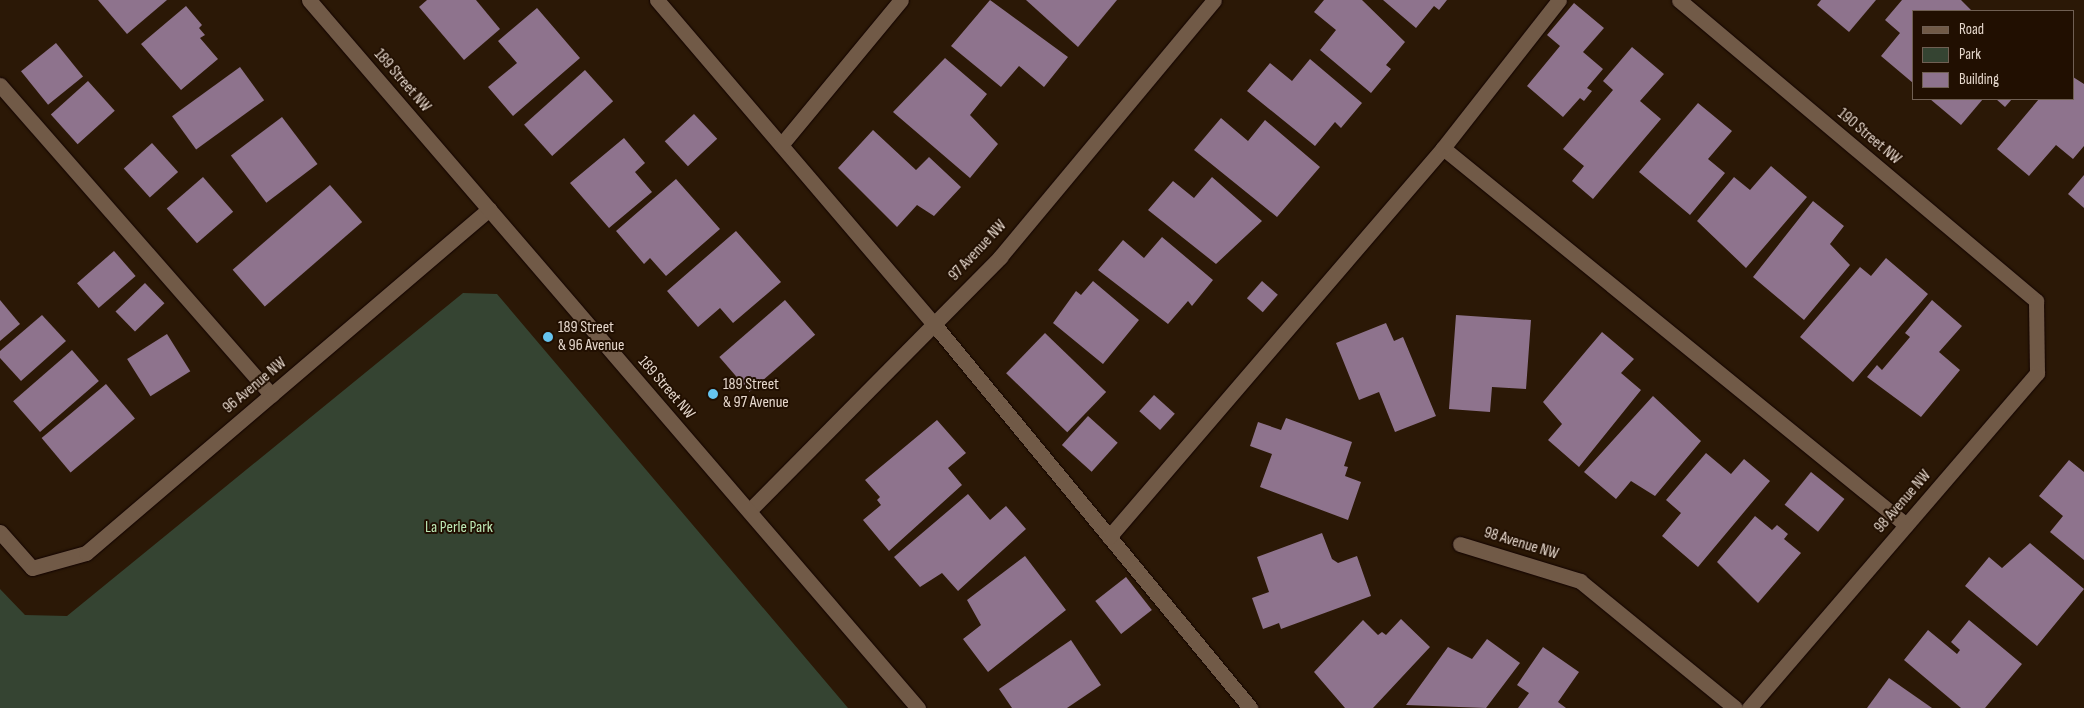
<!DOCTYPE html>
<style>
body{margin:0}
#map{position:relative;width:2084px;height:708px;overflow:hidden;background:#2b1806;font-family:"Sofia Sans Condensed",sans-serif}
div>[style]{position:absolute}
.green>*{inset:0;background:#354432}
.building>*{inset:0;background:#8e738d;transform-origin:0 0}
.roads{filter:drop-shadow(0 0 1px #120300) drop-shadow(0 0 1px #120300)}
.service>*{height:15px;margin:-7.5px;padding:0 7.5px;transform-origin:7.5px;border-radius:7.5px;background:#715a47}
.minor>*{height:15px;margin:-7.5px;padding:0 7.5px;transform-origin:7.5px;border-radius:7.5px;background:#715a47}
.tertiary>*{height:15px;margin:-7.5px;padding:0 7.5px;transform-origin:7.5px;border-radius:7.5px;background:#715a47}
.dots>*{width:14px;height:14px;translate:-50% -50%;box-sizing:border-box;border:2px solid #210f01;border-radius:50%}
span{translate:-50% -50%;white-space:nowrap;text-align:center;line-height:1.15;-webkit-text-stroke:4px #210f01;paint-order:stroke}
.street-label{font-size:16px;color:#e6d8cd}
.poi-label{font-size:16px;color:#e6d8cd}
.left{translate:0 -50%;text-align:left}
.park-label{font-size:16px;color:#bee9b6}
.legend{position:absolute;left:1912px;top:10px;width:162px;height:90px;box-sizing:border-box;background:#210f01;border:1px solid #705f53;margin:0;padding:6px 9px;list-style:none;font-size:15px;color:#e6d8cd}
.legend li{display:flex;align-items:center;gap:10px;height:25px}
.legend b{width:25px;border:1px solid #705f53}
</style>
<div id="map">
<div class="green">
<i style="clip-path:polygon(463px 293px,497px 294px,848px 708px,0 708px,0 589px,25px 615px,67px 616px)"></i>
</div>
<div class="building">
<i style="clip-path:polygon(98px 0,167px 0,127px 34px)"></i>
<i style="clip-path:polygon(427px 0,476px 0,500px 29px,464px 60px,419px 7px)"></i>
<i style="clip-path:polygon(990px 0,1068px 57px,1044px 87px,1019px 66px,1001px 87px,951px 46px)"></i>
<i style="clip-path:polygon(1026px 0,1117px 0,1078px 47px)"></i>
<i style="clip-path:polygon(1324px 0,1362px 0,1405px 42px,1386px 65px,1391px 69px,1371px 93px,1320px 50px,1336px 30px,1314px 12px)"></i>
<i style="clip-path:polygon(1383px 0,1447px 0,1439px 10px,1434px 6px,1416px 28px)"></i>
<i style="clip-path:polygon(1821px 0,1876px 0,1849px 32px,1817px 5px)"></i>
<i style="clip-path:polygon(1902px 0,1961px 0,1972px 11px,1913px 11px,1913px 83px,1881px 56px,1900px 33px,1885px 20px)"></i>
<i style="clip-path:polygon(1574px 3px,1604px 28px,1583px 52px,1603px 69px,1587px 88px,1592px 91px,1584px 101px,1580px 98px,1563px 117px,1527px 86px,1560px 46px,1547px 35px)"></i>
<i style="clip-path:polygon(186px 6px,202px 25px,199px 28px,205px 35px,200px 38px,218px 59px,181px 90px,141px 44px)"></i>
<i style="clip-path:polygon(537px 8px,580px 58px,513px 116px,488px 87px,517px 63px,498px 41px)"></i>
<i style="left:56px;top:43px;width:43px;height:45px;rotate:51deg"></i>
<i style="clip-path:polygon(1632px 47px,1664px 74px,1640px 101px,1661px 119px,1593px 199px,1572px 181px,1584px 166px,1563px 149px,1613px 90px,1603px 81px)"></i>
<i style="clip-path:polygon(945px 58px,987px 94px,970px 115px,998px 144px,970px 178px,893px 112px)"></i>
<i style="clip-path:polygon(1310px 59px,1362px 103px,1341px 128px,1335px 122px,1315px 146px,1247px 91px,1270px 63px,1292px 81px)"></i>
<i style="left:240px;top:67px;width:41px;height:84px;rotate:54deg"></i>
<i style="left:585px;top:70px;width:42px;height:82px;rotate:48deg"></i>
<i style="clip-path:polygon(2073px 77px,2084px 84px,2084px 146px,2073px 159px,2056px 145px,2029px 176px,1997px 149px,2039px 99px,2073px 99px)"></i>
<i style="left:88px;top:81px;width:40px;height:50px;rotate:48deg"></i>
<i style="clip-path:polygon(1930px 99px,1983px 99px,1961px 125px)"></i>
<i style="clip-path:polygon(1996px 99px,2012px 99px,2005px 107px)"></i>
<i style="clip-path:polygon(1698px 103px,1732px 131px,1708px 159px,1725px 173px,1690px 215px,1639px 172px)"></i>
<i style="left:694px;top:114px;width:34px;height:40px;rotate:47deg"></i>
<i style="left:282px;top:117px;width:59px;height:64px;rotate:53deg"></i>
<i style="clip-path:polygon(1221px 118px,1248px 141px,1265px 120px,1320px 167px,1277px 217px,1194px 150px)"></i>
<i style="clip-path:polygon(873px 130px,916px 170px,929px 157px,961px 187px,934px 216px,917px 205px,897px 227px,838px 168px)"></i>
<i style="clip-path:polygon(624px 138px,645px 163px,635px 172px,652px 192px,609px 228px,570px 183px)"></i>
<i style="left:152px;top:143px;width:39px;height:38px;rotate:48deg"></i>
<i style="clip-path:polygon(1771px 166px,1807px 197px,1746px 268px,1697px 221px,1734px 177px,1750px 190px)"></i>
<i style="clip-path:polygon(2084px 175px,2084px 208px,2068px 194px)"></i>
<i style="left:203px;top:177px;width:46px;height:48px;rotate:49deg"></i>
<i style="clip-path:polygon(1212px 177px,1262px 221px,1216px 264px,1148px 210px,1173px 181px,1194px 198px)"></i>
<i style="clip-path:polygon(676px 179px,720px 229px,666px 276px,650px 258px,644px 264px,616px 231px)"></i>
<i style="left:330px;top:185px;width:49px;height:129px;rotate:49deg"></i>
<i style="clip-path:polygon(1813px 201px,1844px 226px,1830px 244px,1850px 265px,1804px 320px,1753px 277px)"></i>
<i style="clip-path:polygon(736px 231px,781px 282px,733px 323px,720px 308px,698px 327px,667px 291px)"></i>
<i style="clip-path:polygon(1162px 237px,1213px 280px,1192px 306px,1188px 301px,1168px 324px,1098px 270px,1123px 240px,1144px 258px)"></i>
<i style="left:114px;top:251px;width:33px;height:49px;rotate:49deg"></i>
<i style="clip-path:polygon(1886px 258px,1928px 294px,1853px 382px,1800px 337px,1860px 267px,1871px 276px)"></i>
<i style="clip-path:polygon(1093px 281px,1139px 320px,1103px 364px,1053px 323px,1076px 291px,1081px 295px)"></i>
<i style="left:1262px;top:281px;width:21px;height:23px;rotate:41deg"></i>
<i style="left:145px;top:283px;width:28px;height:41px;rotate:46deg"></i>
<i style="clip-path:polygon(0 300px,20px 324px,0 341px)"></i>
<i style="left:785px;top:300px;width:46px;height:87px;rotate:49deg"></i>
<i style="clip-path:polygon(1932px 300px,1962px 326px,1939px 352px,1960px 370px,1921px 417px,1867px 377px,1877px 365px,1882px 370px,1910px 337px,1905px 333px)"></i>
<i style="clip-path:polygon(42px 315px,66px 341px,21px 381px,0 358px,0 351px)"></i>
<i style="clip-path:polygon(1456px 315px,1531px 320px,1526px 389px,1492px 387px,1490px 412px,1449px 409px)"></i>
<i style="clip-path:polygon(1386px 323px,1394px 341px,1403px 337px,1436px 416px,1395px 432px,1379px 392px,1359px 400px,1336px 343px)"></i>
<i style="clip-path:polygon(1602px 332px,1634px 359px,1621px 373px,1641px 390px,1579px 467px,1548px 440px,1562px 424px,1543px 402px)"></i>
<i style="left:1045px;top:333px;width:85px;height:56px;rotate:44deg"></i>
<i style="left:167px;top:334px;width:44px;height:47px;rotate:58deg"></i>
<i style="left:72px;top:350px;width:41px;height:78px;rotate:49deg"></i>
<i style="left:106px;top:384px;width:45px;height:84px;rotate:50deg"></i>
<i style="left:1154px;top:395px;width:28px;height:22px;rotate:42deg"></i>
<i style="clip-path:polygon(1653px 396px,1701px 441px,1655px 496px,1631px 481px,1616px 499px,1584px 472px)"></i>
<i style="left:1088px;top:416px;width:40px;height:39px;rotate:42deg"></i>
<i style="clip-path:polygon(1286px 418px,1352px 442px,1344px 466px,1348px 467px,1345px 476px,1361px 482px,1348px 520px,1260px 487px,1272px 454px,1250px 446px,1258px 422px,1281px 430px)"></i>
<i style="clip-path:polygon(937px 420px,966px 453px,948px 468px,962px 485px,889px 551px,863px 520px,881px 505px,877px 500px,880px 497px,865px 480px)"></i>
<i style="clip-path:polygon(1706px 453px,1731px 474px,1744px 459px,1770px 481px,1698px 567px,1662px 536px,1681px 513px,1666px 500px)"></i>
<i style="clip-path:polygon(2069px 460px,2084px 472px,2084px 560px,2050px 532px,2063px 516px,2039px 496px)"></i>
<i style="left:1811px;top:472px;width:43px;height:42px;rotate:39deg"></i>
<i style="clip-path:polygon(968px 494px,990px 520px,1006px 506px,1026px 529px,958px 591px,942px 573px,920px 587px,894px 557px)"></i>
<i style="clip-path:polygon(1755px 516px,1772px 530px,1777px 525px,1788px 534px,1784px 539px,1801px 553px,1758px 603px,1717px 562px)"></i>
<i style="clip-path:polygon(1322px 533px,1332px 559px,1338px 563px,1357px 556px,1371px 596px,1281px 629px,1279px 623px,1263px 629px,1252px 598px,1269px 592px,1257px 557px)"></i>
<i style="clip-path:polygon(2030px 543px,2084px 589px,2037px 646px,1965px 586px,1989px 557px,2002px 568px)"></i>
<i style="clip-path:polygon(1025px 556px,1066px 610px,988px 672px,963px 639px,981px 625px,967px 600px)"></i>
<i style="left:1126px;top:577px;width:42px;height:39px;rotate:52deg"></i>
<i style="clip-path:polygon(1401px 619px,1430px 647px,1373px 708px,1345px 708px,1314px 672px,1363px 620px,1378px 635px,1382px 632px,1386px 635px)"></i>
<i style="clip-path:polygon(1969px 620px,2022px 664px,1985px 708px,1961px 708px,1904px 660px,1928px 630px,1957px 654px,1960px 650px,1951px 642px)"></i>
<i style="clip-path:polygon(1487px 639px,1520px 663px,1486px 708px,1406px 705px,1448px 647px,1472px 659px)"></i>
<i style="clip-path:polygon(1071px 640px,1101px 685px,1067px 708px,1012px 708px,999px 689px)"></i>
<i style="clip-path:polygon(1543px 647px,1579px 672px,1558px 702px,1566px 708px,1518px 708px,1529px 693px,1517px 685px)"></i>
<i style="clip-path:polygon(1889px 678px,1932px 708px,1867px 708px)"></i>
</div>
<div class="roads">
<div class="service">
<i style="left:657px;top:0;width:425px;rotate:49.5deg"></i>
<i style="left:933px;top:323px;width:499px;rotate:50.5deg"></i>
<i style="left:0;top:85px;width:412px;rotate:48.8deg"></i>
<i style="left:781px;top:145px;width:188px;rotate:-50.4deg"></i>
<i style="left:1443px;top:148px;width:597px;rotate:39.15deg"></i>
<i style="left:1109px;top:537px;width:513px;rotate:-49.35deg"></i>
<i style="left:1443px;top:148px;width:188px;rotate:-51.9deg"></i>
</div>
<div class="minor">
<i style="left:1679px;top:0;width:467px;rotate:40.1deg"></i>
<i style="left:2036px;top:301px;width:72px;rotate:89.2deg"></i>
<i style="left:2037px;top:373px;width:442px;rotate:130.7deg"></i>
<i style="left:750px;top:510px;width:356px;rotate:-45.3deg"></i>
<i style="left:1000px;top:257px;width:334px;rotate:-50.2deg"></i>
<i style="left:0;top:532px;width:48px;rotate:48.4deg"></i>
<i style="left:32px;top:568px;width:56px;rotate:-15.5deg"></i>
<i style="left:86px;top:553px;width:530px;rotate:-40.48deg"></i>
<i style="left:1460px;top:544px;width:126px;rotate:17.1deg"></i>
<i style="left:1580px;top:581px;width:200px;rotate:39.3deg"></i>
</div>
<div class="tertiary">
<i style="left:309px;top:0;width:934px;rotate:49.3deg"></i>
</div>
</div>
<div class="dots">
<i style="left:548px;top:337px;background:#66c4ef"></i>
<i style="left:713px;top:394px;background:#66c4ef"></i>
</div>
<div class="street-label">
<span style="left:402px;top:81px;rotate:49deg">189 Street NW</span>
<span style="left:1869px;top:137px;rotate:40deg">190 Street NW</span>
<span style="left:978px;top:251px;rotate:-47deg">97 Avenue NW</span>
<span style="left:255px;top:386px;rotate:-40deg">96 Avenue NW</span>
<span style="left:666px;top:388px;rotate:49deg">189 Street NW</span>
<span style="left:1903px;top:502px;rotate:-49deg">98 Avenue NW</span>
<span style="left:1521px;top:544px;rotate:17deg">98 Avenue NW</span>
</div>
<div class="poi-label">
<span class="left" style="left:558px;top:337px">189 Street<br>&amp; 96 Avenue</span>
<span class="left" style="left:723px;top:394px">189 Street<br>&amp; 97 Avenue</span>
</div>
<div class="park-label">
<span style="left:459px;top:528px">La Perle Park</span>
</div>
<ul class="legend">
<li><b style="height:6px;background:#715a47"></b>Road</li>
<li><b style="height:14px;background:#354432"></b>Park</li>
<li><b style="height:14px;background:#8e738d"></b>Building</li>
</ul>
</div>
